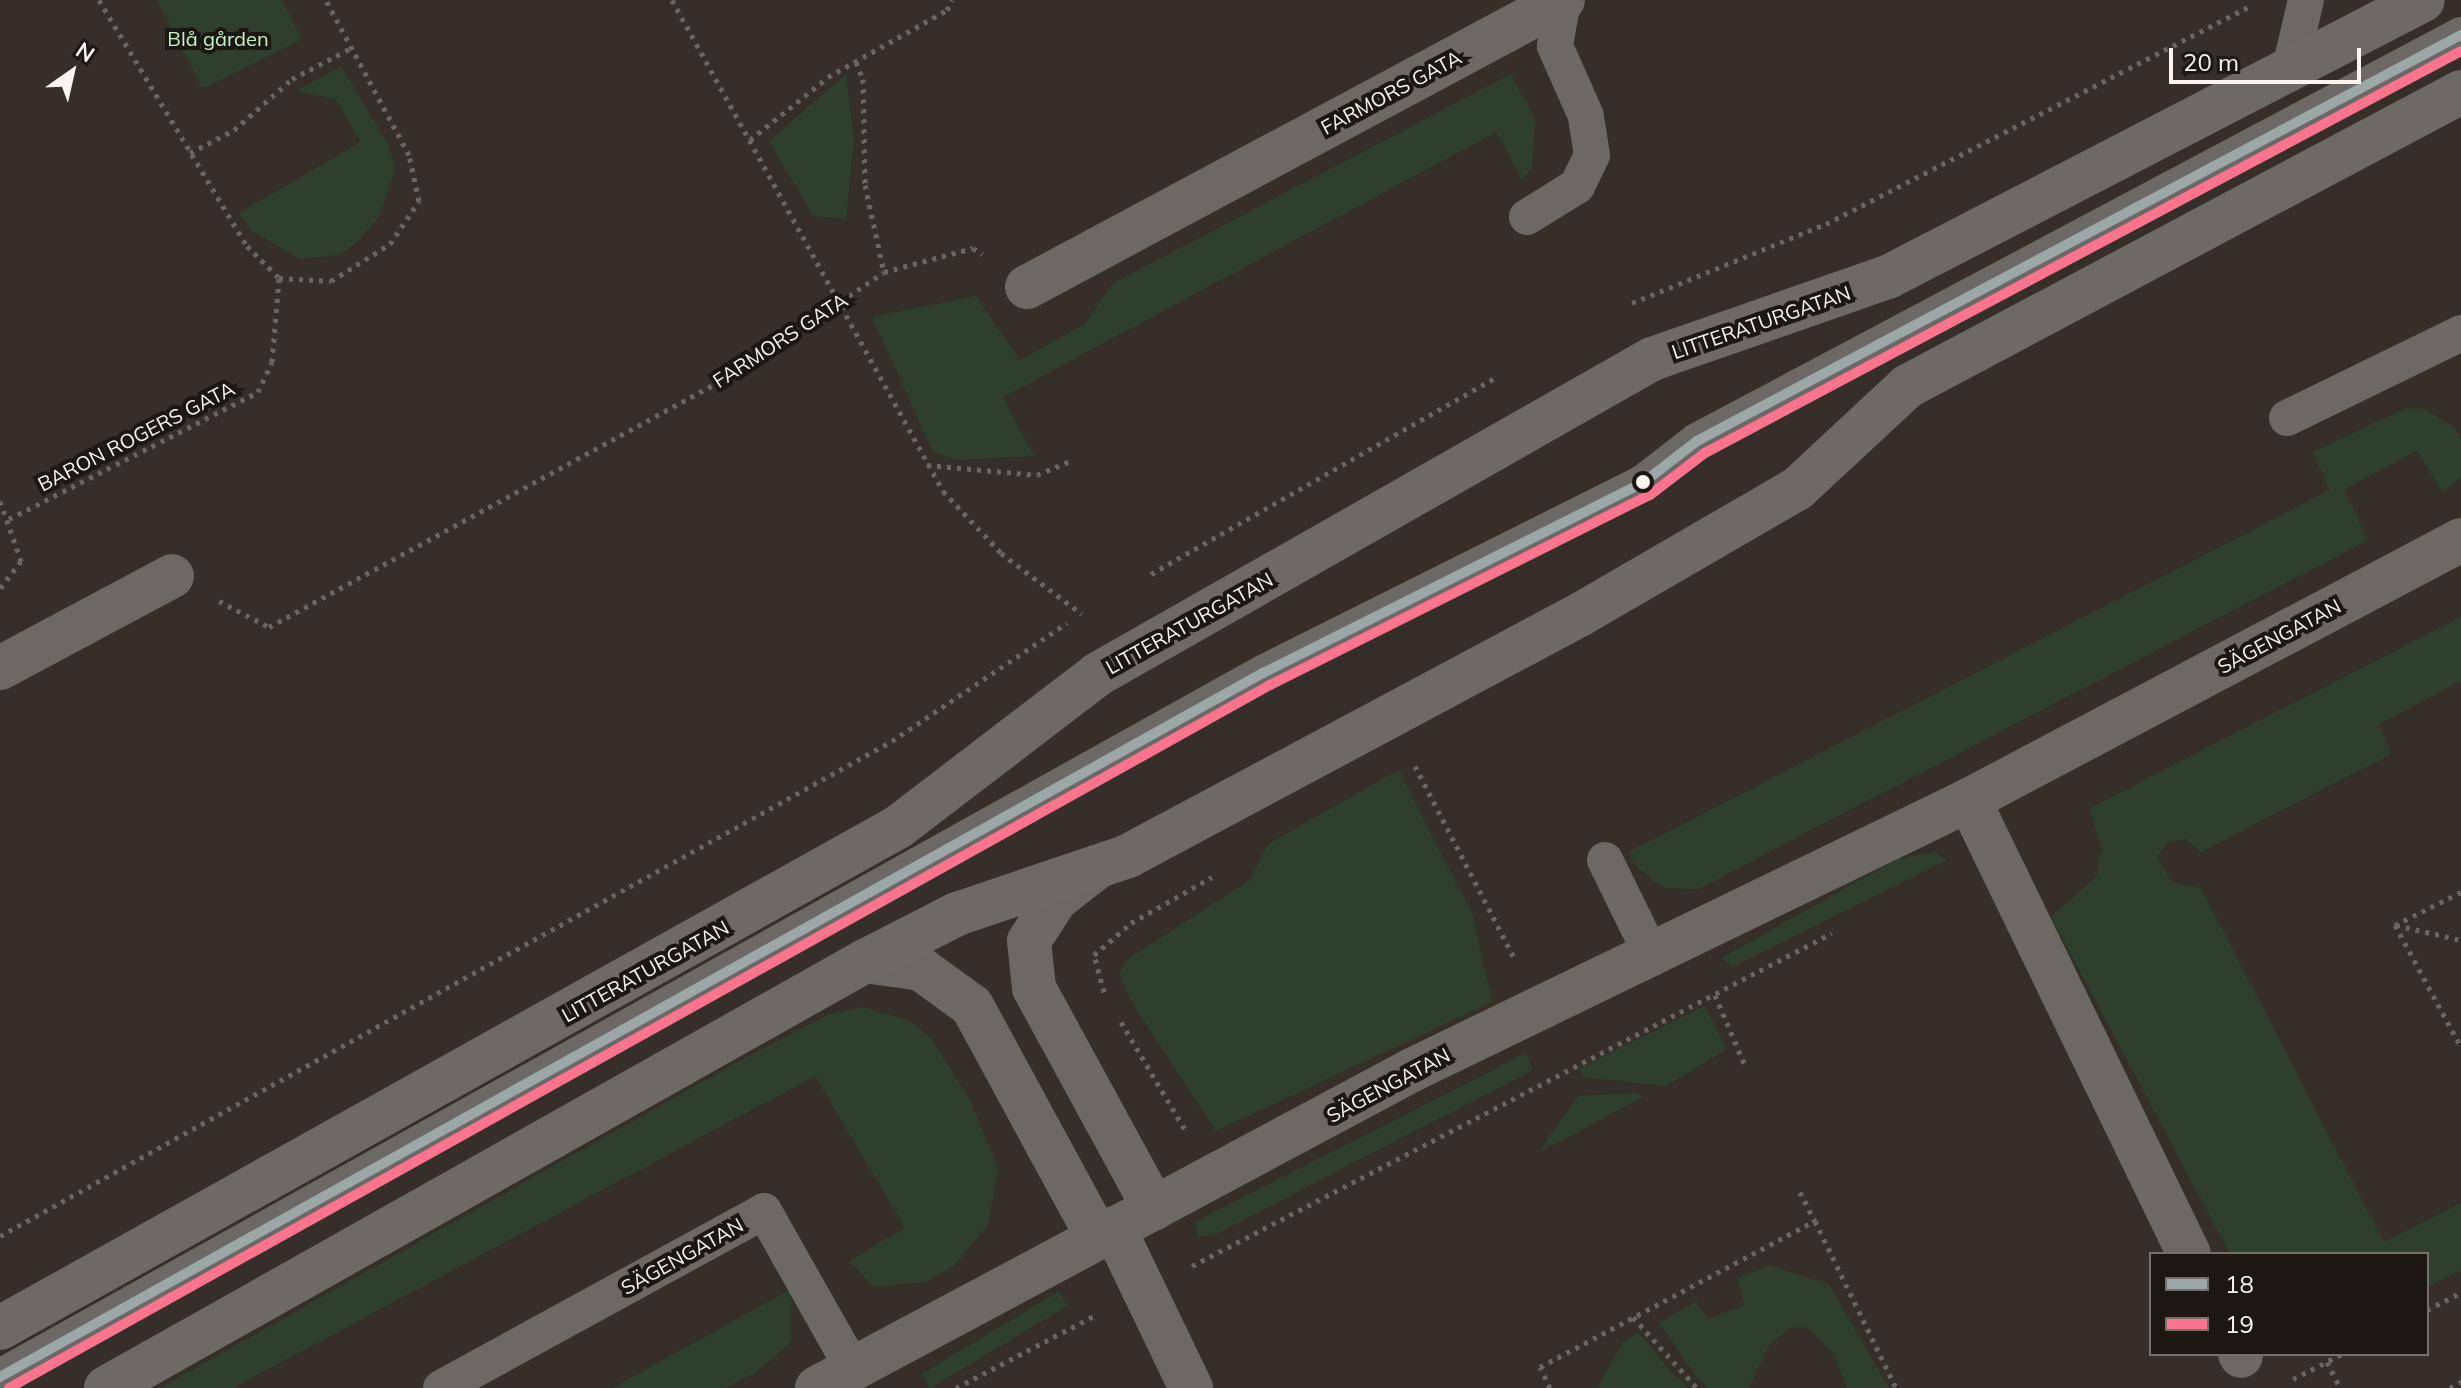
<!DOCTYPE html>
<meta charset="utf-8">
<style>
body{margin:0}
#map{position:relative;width:2461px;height:1388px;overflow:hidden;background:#352e29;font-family:Mulish,sans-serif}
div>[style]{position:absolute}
.green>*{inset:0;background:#2e3f2e;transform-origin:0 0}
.path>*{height:5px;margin-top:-2.5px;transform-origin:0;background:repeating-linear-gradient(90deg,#696562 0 4px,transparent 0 10px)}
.lane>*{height:36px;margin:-18px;padding:0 18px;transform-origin:18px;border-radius:18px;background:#6b6865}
.street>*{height:44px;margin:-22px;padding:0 22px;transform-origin:22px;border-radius:22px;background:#6b6865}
.secondary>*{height:44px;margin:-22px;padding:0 22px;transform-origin:22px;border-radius:22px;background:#6d6a66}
.bus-1>*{height:10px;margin:-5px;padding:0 5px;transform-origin:5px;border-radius:5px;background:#9ca7a7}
.bus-2>*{height:10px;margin:-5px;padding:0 5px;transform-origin:5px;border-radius:5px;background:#fc738d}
.dots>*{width:22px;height:22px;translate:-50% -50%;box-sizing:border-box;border:4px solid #1c1712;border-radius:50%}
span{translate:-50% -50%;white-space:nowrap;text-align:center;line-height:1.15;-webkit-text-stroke:8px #1c1712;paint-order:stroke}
.park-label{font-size:20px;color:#c0f4c4}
.street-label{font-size:20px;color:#fbf3ed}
.legend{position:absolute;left:2149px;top:1252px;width:280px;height:104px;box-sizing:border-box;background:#1c1712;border:2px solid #756f6a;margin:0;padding:10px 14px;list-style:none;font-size:24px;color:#fbf3ed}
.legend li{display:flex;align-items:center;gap:16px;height:40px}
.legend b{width:40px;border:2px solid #756f6a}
.north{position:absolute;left:32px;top:32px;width:80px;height:80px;-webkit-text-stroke:6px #1c1712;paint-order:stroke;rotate:34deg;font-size:22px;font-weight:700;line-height:32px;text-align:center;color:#fbf3ed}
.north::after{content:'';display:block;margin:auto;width:28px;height:36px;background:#fbf3ed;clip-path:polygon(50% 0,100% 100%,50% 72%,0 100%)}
.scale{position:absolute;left:2169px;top:48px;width:192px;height:36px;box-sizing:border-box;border:4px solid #fbf3ed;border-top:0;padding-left:10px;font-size:24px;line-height:28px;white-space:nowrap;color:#fbf3ed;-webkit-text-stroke:6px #1c1712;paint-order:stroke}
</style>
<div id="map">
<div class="green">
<i style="clip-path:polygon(157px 0,282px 0,302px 39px,202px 89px)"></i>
<i style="clip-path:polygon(341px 66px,389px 146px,395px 169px,379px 217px,358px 241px,340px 255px,300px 259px,253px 232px,239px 213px,361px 142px,335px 99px,296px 91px)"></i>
<i style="clip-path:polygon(846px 74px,854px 137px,846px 219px,813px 216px,769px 141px)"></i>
<i style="clip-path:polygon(1511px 74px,1535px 119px,1532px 168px,1522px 180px,1496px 132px,1003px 397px,1034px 456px,955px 460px,933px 452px,872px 317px,976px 296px,1020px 360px,1085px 324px,1112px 284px)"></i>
<i style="clip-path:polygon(2407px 408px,2425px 409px,2454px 427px,2461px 437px,2461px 477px,2443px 493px,2417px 451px,2344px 489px,2368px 540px,1698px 889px,1663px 888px,1634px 864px,1629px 852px,2330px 490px,2312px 452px)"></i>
<i style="clip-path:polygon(2461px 617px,2461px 681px,2379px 724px,2391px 754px,2201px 852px,2186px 839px,2169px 842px,2157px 856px,2172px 882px,2201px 888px,2384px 1242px,2461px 1203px,2461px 1270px,2427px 1287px,2427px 1254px,2230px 1254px,2051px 917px,2096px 877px,2101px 849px,2090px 808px)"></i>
<i style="clip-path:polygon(1399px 770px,1473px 916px,1492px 1002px,1216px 1131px,1132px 1003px,1119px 974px,1126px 960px,1250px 880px,1268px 844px)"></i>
<i style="clip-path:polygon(1935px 852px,1947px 860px,1732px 967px,1721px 958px,1898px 859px)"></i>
<i style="clip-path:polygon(1705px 1006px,1727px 1049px,1666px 1086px,1584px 1077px,1578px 1069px)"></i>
<i style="clip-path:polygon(863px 1007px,910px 1021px,931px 1038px,970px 1100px,998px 1168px,988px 1225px,953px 1267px,925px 1282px,874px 1287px,849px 1261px,905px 1228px,815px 1076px,233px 1388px,160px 1388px,743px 1059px,829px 1014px)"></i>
<i style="clip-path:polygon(1526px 1053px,1533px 1070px,1214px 1235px,1198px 1237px,1195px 1222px)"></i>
<i style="clip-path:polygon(1637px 1093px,1643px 1097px,1538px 1153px,1578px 1096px)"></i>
<i style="clip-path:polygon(1768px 1265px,1829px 1284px,1889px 1388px,1847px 1388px,1834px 1354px,1807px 1327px,1790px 1328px,1769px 1345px,1749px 1388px,1708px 1388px,1698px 1379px,1659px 1323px,1696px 1301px,1708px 1319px,1745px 1305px,1737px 1279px)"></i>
<i style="clip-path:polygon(791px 1289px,791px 1342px,757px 1372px,725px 1388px,612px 1388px)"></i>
<i style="left:1059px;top:1291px;width:17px;height:161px;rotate:59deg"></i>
<i style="clip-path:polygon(1638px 1332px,1671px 1372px,1689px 1388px,1597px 1388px,1623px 1342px)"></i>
</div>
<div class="path">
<i style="left:99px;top:0;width:287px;rotate:59deg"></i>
<i style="left:247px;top:246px;width:45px;rotate:45deg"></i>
<i style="left:279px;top:278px;width:52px;rotate:3.3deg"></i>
<i style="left:331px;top:281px;width:70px;rotate:-32.1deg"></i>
<i style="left:390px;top:244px;width:52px;rotate:-56deg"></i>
<i style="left:419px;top:201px;width:47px;rotate:-102.3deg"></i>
<i style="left:409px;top:155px;width:176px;rotate:-118.2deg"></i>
<i style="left:672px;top:0;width:561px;rotate:61.1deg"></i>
<i style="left:943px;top:491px;width:85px;rotate:46.9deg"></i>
<i style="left:1001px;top:553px;width:101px;rotate:37deg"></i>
<i style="left:856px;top:62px;width:18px;rotate:68deg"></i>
<i style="left:863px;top:79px;width:106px;rotate:88.9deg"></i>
<i style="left:865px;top:185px;width:89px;rotate:77.7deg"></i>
<i style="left:750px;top:140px;width:100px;rotate:-38.9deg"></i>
<i style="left:828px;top:77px;width:137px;rotate:-29.4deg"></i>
<i style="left:947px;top:10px;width:11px;rotate:-63deg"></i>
<i style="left:190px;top:153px;width:50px;rotate:-27.6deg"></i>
<i style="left:234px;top:130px;width:77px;rotate:-41.3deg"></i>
<i style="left:292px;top:79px;width:67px;rotate:-27.7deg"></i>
<i style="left:1632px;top:303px;width:209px;rotate:-22.2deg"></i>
<i style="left:1826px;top:224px;width:477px;rotate:-27.2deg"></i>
<i style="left:927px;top:465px;width:110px;rotate:5.2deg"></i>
<i style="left:1037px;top:475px;width:34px;rotate:-23deg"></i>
<i style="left:0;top:501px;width:64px;rotate:70.7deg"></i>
<i style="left:21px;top:561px;width:35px;rotate:127deg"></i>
<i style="left:9px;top:519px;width:280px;rotate:-27deg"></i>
<i style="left:258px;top:392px;width:33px;rotate:-65deg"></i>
<i style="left:272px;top:362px;width:84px;rotate:-85.2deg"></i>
<i style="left:1151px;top:574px;width:398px;rotate:-29.7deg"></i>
<i style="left:219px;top:601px;width:56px;rotate:27.5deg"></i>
<i style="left:269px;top:627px;width:528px;rotate:-28.6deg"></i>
<i style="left:733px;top:374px;width:182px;rotate:-34deg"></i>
<i style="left:884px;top:272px;width:92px;rotate:-15.1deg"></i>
<i style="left:973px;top:248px;width:11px;rotate:34deg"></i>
<i style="left:1415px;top:766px;width:218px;rotate:62.7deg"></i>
<i style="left:2461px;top:892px;width:74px;rotate:153.4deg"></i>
<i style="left:2395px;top:925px;width:139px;rotate:61.6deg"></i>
<i style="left:2396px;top:925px;width:67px;rotate:13deg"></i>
<i style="left:1104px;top:992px;width:38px;rotate:-105deg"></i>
<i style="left:1094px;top:955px;width:49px;rotate:-40.9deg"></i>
<i style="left:1131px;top:923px;width:93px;rotate:-29.6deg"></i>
<i style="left:1715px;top:995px;width:79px;rotate:67deg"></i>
<i style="left:1121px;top:1022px;width:126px;rotate:59.3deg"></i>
<i style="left:1800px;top:1192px;width:33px;rotate:63deg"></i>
<i style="left:0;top:1236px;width:1020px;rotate:-29.03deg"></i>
<i style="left:892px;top:741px;width:211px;rotate:-34deg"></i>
<i style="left:1192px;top:1266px;width:721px;rotate:-27.49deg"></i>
<i style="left:2427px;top:1310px;width:38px;rotate:-27deg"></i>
<i style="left:1633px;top:1317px;width:96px;rotate:48deg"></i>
<i style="left:2327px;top:1362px;width:29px;rotate:63deg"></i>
<i style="left:2293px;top:1379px;width:55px;rotate:-27deg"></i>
<i style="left:956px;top:1388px;width:156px;rotate:-27.6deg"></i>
<i style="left:1550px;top:1388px;width:23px;rotate:-115deg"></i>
<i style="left:1540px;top:1367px;width:311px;rotate:-28deg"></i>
<i style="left:1815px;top:1221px;width:186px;rotate:64.1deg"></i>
<i style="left:2450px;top:1388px;width:13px;rotate:-29deg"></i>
</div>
<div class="lane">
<i style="left:2290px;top:68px;width:70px;rotate:-76.8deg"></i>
<i style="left:1527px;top:217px;width:59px;rotate:-31.8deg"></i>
<i style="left:1577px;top:186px;width:34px;rotate:-64deg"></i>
<i style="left:1592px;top:155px;width:39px;rotate:-99deg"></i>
<i style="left:1586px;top:116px;width:77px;rotate:-113.9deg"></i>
<i style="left:1555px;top:46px;width:47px;rotate:-80.1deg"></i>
<i style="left:2287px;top:418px;width:194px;rotate:-26deg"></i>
<i style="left:1605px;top:860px;width:109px;rotate:63.9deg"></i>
<i style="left:0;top:1377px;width:1446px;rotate:-29.14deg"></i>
<i style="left:1263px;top:673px;width:426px;rotate:-26.6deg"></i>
<i style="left:1644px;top:482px;width:67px;rotate:-37.7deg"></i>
<i style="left:1697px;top:441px;width:865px;rotate:-27.99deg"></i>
<i style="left:441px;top:1388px;width:368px;rotate:-28.7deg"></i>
<i style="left:764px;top:1211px;width:181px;rotate:60.6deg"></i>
</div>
<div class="street">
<i style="left:1027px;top:287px;width:608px;rotate:-28.17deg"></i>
<i style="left:0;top:668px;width:195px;rotate:-28.1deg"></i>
<i style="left:1969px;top:800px;width:504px;rotate:64.15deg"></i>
<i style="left:1096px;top:868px;width:51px;rotate:142.2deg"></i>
<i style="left:1056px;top:899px;width:50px;rotate:122.7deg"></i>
<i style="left:1029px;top:941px;width:47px;rotate:83.9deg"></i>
<i style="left:1034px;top:988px;width:251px;rotate:61.4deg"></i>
<i style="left:865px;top:961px;width:57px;rotate:8.1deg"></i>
<i style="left:921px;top:969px;width:63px;rotate:36deg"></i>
<i style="left:972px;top:1006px;width:264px;rotate:61.5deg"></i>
<i style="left:1114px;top:1228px;width:178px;rotate:64.3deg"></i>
<i style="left:2240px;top:1354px;width:2px;rotate:63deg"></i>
<i style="left:817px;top:1388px;width:675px;rotate:-28.12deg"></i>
<i style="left:1412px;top:1070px;width:619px;rotate:-25.86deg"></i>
<i style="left:1969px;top:800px;width:556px;rotate:-27.85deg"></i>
</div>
<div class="secondary">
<i style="left:0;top:1328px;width:1028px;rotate:-29.16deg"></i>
<i style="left:898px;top:827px;width:252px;rotate:-37.4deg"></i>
<i style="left:1098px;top:674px;width:637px;rotate:-29.62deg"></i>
<i style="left:1652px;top:359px;width:250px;rotate:-19.2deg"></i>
<i style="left:1888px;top:277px;width:602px;rotate:-27.37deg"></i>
<i style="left:106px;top:1388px;width:871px;rotate:-29.36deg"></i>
<i style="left:865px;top:961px;width:103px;rotate:-27.1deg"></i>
<i style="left:957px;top:914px;width:181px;rotate:-18.7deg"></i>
<i style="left:1128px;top:856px;width:514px;rotate:-28.11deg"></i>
<i style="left:1581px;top:614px;width:250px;rotate:-30.1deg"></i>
<i style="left:1797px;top:489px;width:151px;rotate:-42.9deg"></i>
<i style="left:1908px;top:386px;width:626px;rotate:-28deg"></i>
</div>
<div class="bus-1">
<i style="left:0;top:1377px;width:1446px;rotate:-29.14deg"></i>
<i style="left:1263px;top:673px;width:426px;rotate:-26.6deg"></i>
<i style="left:1644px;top:482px;width:67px;rotate:-37.7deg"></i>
<i style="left:1697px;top:441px;width:865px;rotate:-27.99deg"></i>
</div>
<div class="bus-2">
<i style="left:9px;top:1388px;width:1444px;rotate:-29.14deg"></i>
<i style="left:1270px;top:685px;width:425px;rotate:-26.6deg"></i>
<i style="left:1650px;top:495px;width:69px;rotate:-37.4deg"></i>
<i style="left:1705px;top:453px;width:856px;rotate:-28deg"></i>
</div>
<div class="dots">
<i style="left:1643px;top:482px;background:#fbf3ed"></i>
</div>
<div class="park-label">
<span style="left:218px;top:38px">Blå gården</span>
</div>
<div class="street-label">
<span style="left:1391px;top:92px;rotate:-28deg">FARMORS GATA</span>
<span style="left:1761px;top:322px;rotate:-19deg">LITTERATURGATAN</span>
<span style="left:780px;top:340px;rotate:-33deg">FARMORS GATA</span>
<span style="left:136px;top:436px;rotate:-27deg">BARON ROGERS GATA</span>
<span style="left:1189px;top:623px;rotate:-29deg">LITTERATURGATAN</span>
<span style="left:2279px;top:636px;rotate:-28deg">SÄGENGATAN</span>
<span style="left:645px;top:971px;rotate:-29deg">LITTERATURGATAN</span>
<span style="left:1388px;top:1085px;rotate:-28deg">SÄGENGATAN</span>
<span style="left:682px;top:1256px;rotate:-29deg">SÄGENGATAN</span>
</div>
<ul class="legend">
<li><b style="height:10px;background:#9ca7a7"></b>18</li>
<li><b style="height:10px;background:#fc738d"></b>19</li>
</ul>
<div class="north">N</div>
<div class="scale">20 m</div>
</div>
